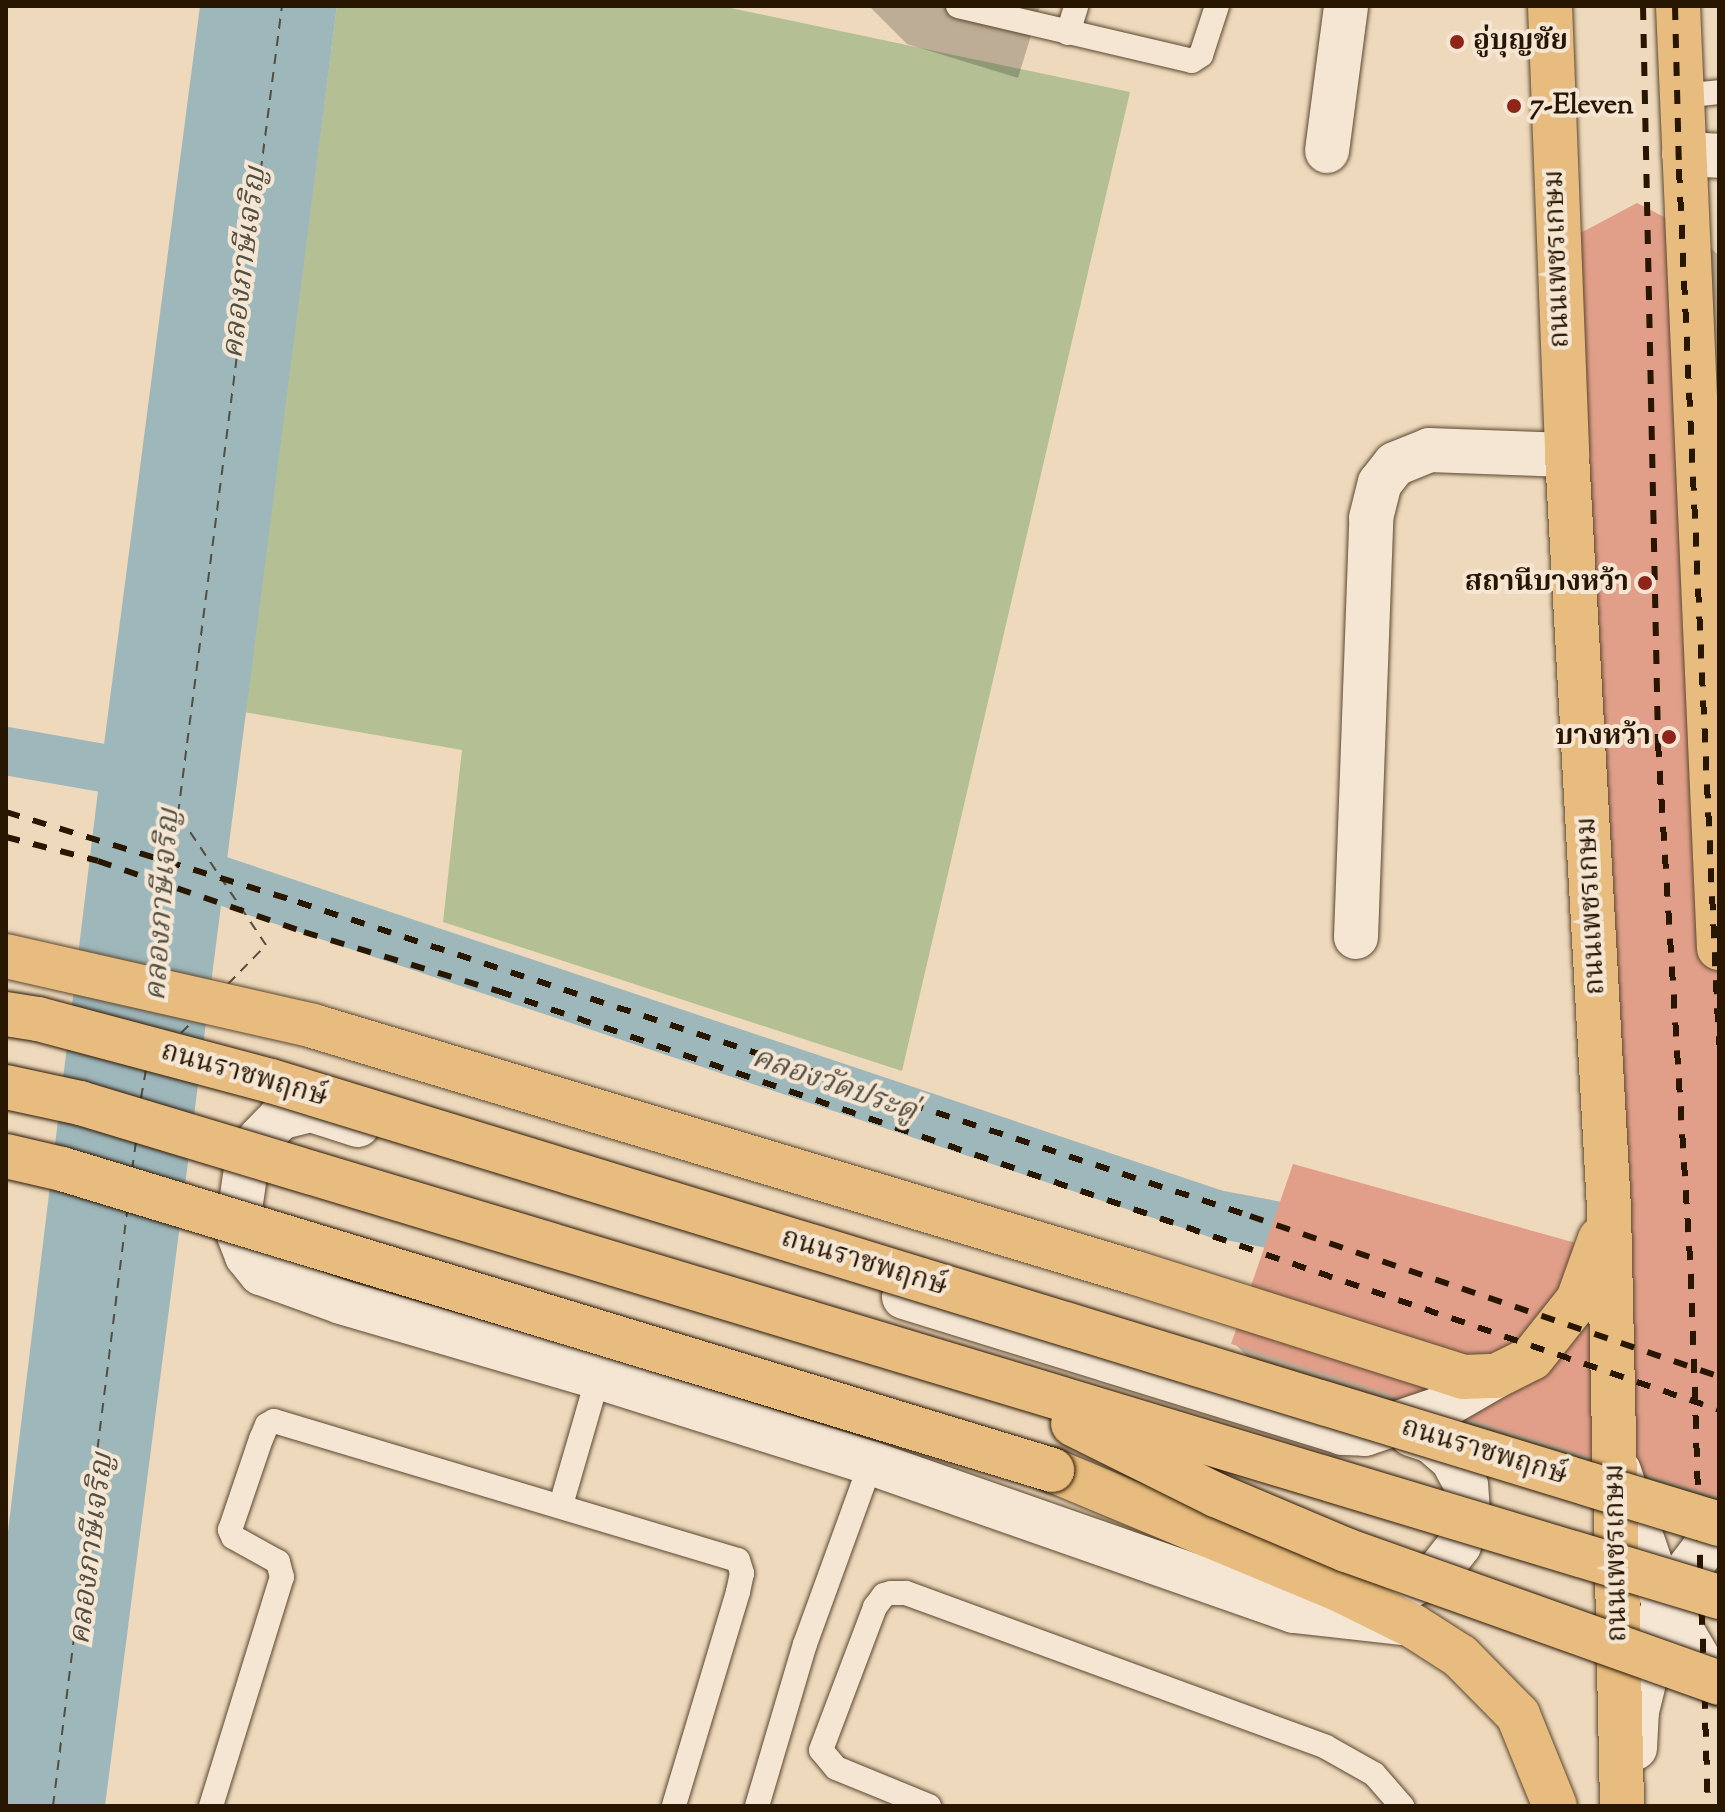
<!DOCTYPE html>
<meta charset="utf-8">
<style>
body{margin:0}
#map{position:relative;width:1725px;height:1812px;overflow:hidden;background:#eed9bc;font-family:"Sorts Mill Goudy","Noto Serif Thai",serif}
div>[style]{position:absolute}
.green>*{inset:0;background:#b4c094}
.water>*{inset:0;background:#9eb7bb}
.shadow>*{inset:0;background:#0003}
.canal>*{height:48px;margin:-24px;padding:0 24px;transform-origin:24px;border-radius:24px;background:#9eb7bb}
.ferry>*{height:2px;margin-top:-1px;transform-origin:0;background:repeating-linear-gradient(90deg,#524e41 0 10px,transparent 0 18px)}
.building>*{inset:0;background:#e19f89}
.roads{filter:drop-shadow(0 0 2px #5a472f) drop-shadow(0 0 2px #5a472f)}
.lane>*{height:24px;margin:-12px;padding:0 12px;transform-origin:12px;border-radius:12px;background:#f4e6d3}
.street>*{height:44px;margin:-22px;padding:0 22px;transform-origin:22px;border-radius:22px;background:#f4e6d3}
.secondary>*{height:44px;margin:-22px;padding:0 22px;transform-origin:22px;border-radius:22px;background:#f4e6d3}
.primary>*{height:44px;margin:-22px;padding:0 22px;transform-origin:22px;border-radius:22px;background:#e7bc7e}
.rail>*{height:6px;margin-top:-3px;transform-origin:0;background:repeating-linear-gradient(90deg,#291600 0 14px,transparent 0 28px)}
.bridges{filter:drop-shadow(0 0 2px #291600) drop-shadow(0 0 2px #291600)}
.primary-bridge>*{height:44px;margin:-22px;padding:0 22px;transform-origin:22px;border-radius:22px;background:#e7bc7e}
.dots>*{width:22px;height:22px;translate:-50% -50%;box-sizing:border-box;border:4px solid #f4e6d3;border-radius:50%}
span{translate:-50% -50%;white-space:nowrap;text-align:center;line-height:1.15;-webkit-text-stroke:8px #f4e6d3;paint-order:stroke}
.poi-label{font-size:28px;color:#291600;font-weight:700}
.left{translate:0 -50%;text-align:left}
.right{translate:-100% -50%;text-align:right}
.street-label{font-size:28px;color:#291600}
.water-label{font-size:30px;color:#524e41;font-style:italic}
.frame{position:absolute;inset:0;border:8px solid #291600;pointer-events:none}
</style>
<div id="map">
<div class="green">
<i style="clip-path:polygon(337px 6px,721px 6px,1130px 92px,902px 1071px,443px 922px,462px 750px,244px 712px)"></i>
</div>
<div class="water">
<i style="clip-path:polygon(200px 6px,337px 6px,105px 1806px,6px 1806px,6px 1548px,98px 791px)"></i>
</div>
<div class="shadow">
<i style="clip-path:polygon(869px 6px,1040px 6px,1018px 78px,907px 44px)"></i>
<i style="clip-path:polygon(1702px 239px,1719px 256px,1719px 1523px,1273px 1382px,1234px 1343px,1628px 1260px)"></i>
</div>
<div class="canal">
<i style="left:6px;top:751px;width:163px;rotate:9.9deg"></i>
<i style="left:166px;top:862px;width:1108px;rotate:18.52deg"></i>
<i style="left:1217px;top:1214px;width:123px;rotate:10.8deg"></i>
</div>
<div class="ferry">
<i style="left:228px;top:984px;width:54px;rotate:-45.7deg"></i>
<i style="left:266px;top:945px;width:158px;rotate:-123.9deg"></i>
<i style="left:178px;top:814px;width:815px;rotate:-82.67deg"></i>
<i style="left:181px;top:1033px;width:17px;rotate:-45deg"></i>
<i style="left:141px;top:1098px;width:28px;rotate:-80deg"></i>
<i style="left:132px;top:1170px;width:30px;rotate:-82deg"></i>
<i style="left:53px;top:1806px;width:599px;rotate:-82.9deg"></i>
</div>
<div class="building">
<i style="clip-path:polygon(1637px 203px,1703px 237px,1719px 413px,1719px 1203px,1716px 1254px,1719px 1265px,1719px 1497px,1231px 1344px,1293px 1164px,1626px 1257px,1573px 237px)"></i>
</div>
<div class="roads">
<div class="lane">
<i style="left:958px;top:6px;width:240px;rotate:13.2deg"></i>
<i style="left:1192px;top:61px;width:11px;rotate:-34deg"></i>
<i style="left:1201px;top:55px;width:52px;rotate:-71.9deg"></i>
<i style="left:1068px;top:33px;width:28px;rotate:-73deg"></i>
<i style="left:1682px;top:96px;width:37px;rotate:-6deg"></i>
<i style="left:561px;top:1505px;width:133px;rotate:-73.9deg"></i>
<i style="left:211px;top:1806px;width:240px;rotate:-72.8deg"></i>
<i style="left:282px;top:1577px;width:16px;rotate:-105deg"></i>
<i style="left:278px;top:1562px;width:51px;rotate:-150.9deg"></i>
<i style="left:233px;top:1537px;width:8px;rotate:-113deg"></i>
<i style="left:230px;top:1530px;width:96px;rotate:-71.2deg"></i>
<i style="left:261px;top:1439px;width:15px;rotate:-67deg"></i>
<i style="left:267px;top:1425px;width:8px;rotate:-30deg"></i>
<i style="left:274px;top:1421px;width:484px;rotate:16.7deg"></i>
<i style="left:738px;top:1560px;width:14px;rotate:73deg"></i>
<i style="left:742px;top:1573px;width:19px;rotate:102deg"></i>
<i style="left:738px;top:1592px;width:223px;rotate:106.7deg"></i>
<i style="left:757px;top:1806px;width:169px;rotate:-73.5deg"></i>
<i style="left:805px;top:1644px;width:193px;rotate:-70deg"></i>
<i style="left:929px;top:1806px;width:100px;rotate:-157.8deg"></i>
<i style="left:836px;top:1768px;width:23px;rotate:-130deg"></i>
<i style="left:821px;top:1750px;width:153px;rotate:-69.3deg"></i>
<i style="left:875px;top:1607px;width:15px;rotate:-53deg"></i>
<i style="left:884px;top:1595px;width:7px;rotate:-16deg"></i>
<i style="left:891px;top:1593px;width:15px"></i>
<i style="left:906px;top:1593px;width:447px;rotate:20.1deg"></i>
<i style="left:1326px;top:1747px;width:55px;rotate:29.4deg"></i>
<i style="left:1374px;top:1774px;width:43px;rotate:48.8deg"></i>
</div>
<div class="street">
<i style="left:1327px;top:151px;width:146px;rotate:-82.5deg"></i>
<i style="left:1684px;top:154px;width:35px;rotate:3deg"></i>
<i style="left:1356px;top:937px;width:419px;rotate:-87.9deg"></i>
<i style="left:1371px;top:518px;width:36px;rotate:-76deg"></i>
<i style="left:1380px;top:483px;width:24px;rotate:-52deg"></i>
<i style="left:1395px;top:464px;width:37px;rotate:-22deg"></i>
<i style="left:1429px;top:450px;width:138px;rotate:2.1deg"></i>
</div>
<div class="secondary">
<i style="left:358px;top:1125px;width:49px;rotate:-162.3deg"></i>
<i style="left:311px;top:1110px;width:32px;rotate:166deg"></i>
<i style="left:280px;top:1118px;width:29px;rotate:134deg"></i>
<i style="left:260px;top:1139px;width:26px;rotate:119deg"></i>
<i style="left:247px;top:1162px;width:69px;rotate:98.4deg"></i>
<i style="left:237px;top:1230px;width:28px;rotate:69deg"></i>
<i style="left:247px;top:1256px;width:22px;rotate:51deg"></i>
<i style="left:261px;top:1273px;width:85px;rotate:19.9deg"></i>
<i style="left:341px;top:1302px;width:268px;rotate:16.3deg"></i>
<i style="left:598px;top:1377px;width:286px;rotate:17.5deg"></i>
<i style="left:871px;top:1463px;width:448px;rotate:19.3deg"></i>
<i style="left:1294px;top:1611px;width:110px;rotate:6.3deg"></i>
<i style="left:904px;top:1297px;width:459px;rotate:17.2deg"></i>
<i style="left:1342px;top:1433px;width:23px;rotate:2deg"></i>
<i style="left:1365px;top:1434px;width:78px;rotate:-18.7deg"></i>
<i style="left:1439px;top:1409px;width:66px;rotate:-30.1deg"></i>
<i style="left:1619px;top:1471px;width:133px;rotate:71.2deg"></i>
<i style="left:1662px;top:1597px;width:82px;rotate:59.4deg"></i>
<i style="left:1704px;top:1668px;width:21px;rotate:45deg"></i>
<i style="left:1398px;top:1592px;width:46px;rotate:-27.1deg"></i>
<i style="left:1439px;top:1571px;width:33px;rotate:-52deg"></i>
<i style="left:1459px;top:1545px;width:34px;rotate:-75deg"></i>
<i style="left:1468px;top:1512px;width:27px;rotate:-94deg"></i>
<i style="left:1466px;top:1485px;width:30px;rotate:-118deg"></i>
<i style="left:1452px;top:1459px;width:28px;rotate:-139deg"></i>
<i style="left:1431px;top:1441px;width:21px;rotate:-161deg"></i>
<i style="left:1635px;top:1748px;width:37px;rotate:-87deg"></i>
<i style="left:1637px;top:1711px;width:100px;rotate:-76.1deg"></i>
<i style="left:1661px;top:1614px;width:45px;rotate:-59.5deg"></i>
<i style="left:1684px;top:1575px;width:34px;rotate:-53deg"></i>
<i style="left:1704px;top:1548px;width:19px;rotate:-39deg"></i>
</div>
<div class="primary">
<i style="left:1550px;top:6px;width:449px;rotate:87.8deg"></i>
<i style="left:1567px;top:455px;width:755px;rotate:86.81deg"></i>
<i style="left:1609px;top:1209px;width:597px;rotate:88.75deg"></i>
<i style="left:1678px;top:6px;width:943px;rotate:87.51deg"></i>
<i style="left:6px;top:956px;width:315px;rotate:12.8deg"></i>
<i style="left:313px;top:1026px;width:859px;rotate:16.71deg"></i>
<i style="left:1136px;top:1273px;width:343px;rotate:17.6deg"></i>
<i style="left:1463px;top:1377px;width:33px;rotate:-2deg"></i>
<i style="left:1496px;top:1376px;width:40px;rotate:-26.6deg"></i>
<i style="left:1532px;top:1358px;width:74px;rotate:-51.6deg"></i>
<i style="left:1578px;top:1300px;width:65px;rotate:-70.2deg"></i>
<i style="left:1052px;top:1470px;width:312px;rotate:22.6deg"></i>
<i style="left:1340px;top:1590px;width:81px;rotate:26.3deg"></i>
<i style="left:1413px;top:1626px;width:56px;rotate:32.6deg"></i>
<i style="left:1460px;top:1656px;width:83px;rotate:45.5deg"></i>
<i style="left:1518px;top:1715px;width:98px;rotate:67.9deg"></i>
</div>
</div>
<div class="rail">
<i style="left:1643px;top:6px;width:737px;rotate:88.83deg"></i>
<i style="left:1658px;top:743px;width:533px;rotate:86.45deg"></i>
<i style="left:1691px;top:1275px;width:531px;rotate:88.17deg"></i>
<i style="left:1675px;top:6px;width:163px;rotate:88.6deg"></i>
<i style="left:1679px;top:169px;width:877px;rotate:87.39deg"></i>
<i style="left:6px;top:812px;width:306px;rotate:17.1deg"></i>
<i style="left:298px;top:902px;width:1002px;rotate:18.25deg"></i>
<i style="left:1250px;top:1216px;width:496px;rotate:18.9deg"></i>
<i style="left:6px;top:837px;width:95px;rotate:14.6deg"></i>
<i style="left:98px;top:861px;width:218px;rotate:19deg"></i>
<i style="left:304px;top:932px;width:203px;rotate:16.9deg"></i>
<i style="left:498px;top:991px;width:1291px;rotate:18.94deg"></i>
</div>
<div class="bridges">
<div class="primary-bridge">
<i style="left:6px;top:1014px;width:32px;rotate:9deg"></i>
<i style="left:38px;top:1019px;width:241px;rotate:14.9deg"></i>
<i style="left:271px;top:1081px;width:1514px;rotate:17.01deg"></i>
<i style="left:6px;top:1087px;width:76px;rotate:12.2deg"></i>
<i style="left:80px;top:1103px;width:1712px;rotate:16.77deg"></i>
<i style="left:6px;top:1156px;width:57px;rotate:13.1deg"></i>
<i style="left:62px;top:1169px;width:1035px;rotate:16.91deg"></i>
<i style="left:1073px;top:1424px;width:160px;rotate:26.4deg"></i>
<i style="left:1216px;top:1495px;width:141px;rotate:22.9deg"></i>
<i style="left:1346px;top:1550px;width:396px;rotate:19.6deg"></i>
</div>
</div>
<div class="dots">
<i style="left:1457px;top:42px;background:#8f2418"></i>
<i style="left:1514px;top:106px;background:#8f2418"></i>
<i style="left:1645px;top:583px;background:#8f2418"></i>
<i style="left:1669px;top:737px;background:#8f2418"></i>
</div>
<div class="poi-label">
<span class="left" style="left:1473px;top:42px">อู่บุญชัย</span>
<span class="left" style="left:1530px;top:106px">7-Eleven</span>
<span class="right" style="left:1629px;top:583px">สถานีบางหว้า</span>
<span class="right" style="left:1651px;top:737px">บางหว้า</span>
</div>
<div class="street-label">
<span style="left:1558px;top:259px;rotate:-92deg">ถนนเพชรเกษม</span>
<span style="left:1592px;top:906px;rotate:-93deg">ถนนเพชรเกษม</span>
<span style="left:244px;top:1075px;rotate:16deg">ถนนราชพฤกษ์</span>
<span style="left:864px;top:1263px;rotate:17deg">ถนนราชพฤกษ์</span>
<span style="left:1484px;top:1452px;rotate:17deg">ถนนราชพฤกษ์</span>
<span style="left:1617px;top:1553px;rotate:-91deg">ถนนเพชรเกษม</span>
</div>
<div class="water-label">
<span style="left:246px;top:263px;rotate:-83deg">คลองภาษีเจริญ</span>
<span style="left:164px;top:905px;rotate:-86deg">คลองภาษีเจริญ</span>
<span style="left:834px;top:1086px;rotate:19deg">คลองวัดประดู่</span>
<span style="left:93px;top:1549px;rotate:-83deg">คลองภาษีเจริญ</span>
</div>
<div class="frame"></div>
</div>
